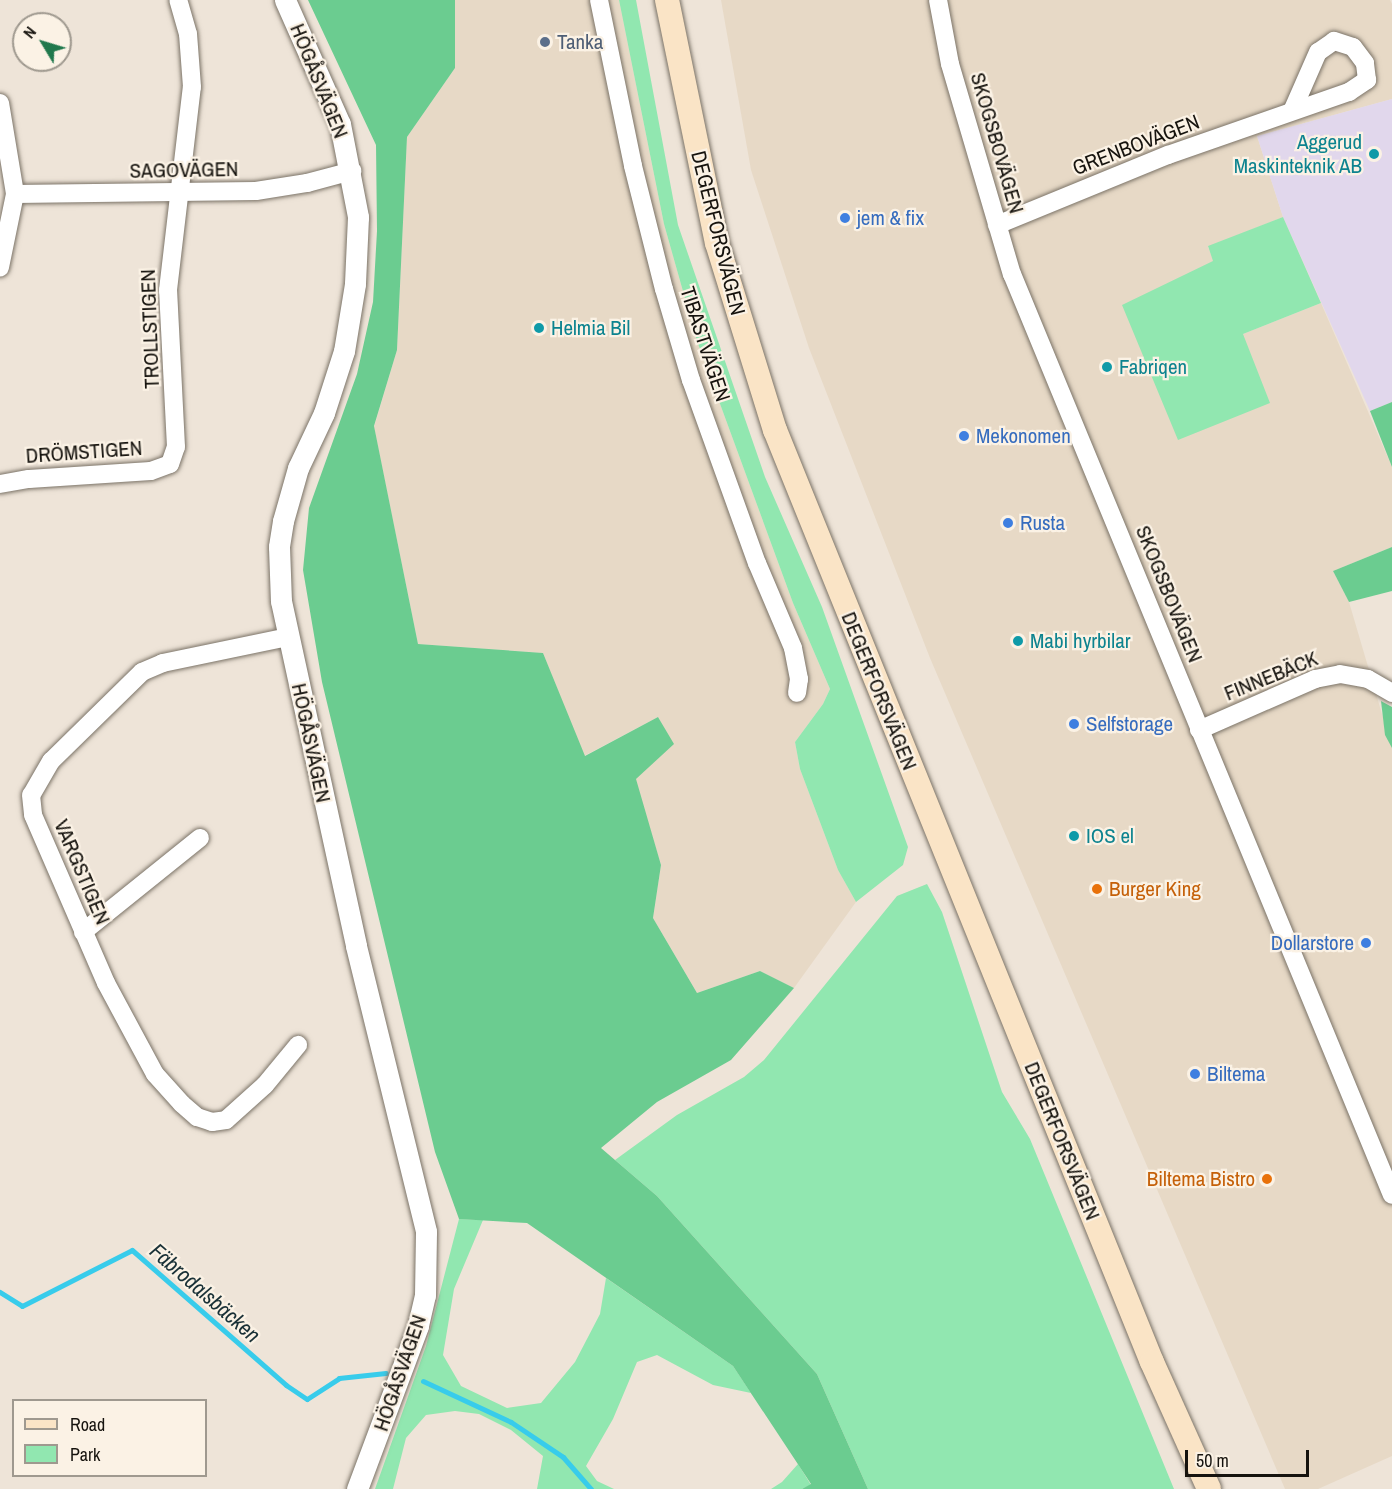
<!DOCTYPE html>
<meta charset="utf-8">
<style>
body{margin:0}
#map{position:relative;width:1392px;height:1489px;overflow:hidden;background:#eee4d8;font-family:"Archivo Narrow",sans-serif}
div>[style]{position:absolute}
.built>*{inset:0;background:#e7d9c6}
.industrial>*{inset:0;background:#e1d7ec}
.green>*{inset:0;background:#91e7b0}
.forest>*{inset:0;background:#6bcc90}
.stream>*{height:5px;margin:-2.5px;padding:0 2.5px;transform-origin:2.5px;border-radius:2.5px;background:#38cceb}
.roads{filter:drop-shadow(0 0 2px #7b7367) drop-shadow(0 0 2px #7b7367)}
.minor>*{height:18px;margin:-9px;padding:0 9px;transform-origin:9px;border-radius:9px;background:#fff}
.tertiary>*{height:21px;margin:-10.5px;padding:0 10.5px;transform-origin:10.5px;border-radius:10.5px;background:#fff}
.secondary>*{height:24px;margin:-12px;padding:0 12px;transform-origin:12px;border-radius:12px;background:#fae4c6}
.dots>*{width:16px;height:16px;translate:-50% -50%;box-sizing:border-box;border:3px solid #fbf2e5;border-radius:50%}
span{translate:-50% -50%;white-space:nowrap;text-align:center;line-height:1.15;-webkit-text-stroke:4.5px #fbf2e5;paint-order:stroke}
.service-label{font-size:21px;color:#4e5e75}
.left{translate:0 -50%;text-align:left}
.street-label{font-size:21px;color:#16130e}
.culture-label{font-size:21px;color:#0d838f}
.right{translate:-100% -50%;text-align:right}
.shop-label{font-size:21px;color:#366cbe}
.food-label{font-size:21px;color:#c56008}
.water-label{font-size:22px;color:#1a3137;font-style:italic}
.legend{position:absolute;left:12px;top:1399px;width:195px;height:78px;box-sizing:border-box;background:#fbf2e5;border:2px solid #9f998f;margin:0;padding:8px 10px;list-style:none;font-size:18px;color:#16130e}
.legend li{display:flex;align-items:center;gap:12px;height:30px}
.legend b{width:30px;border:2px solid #9f998f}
.north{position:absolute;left:12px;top:12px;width:60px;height:60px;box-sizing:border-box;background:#fbf2e5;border:2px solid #9f998f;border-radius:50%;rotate:308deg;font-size:16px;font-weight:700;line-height:24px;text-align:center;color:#16130e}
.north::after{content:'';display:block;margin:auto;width:21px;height:27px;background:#20784c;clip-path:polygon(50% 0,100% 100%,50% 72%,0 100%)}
.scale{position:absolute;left:1185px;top:1450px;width:124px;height:27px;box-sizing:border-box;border:3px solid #16130e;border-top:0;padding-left:8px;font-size:18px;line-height:21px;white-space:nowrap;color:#16130e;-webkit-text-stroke:4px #fbf2e5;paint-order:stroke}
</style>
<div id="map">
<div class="built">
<i style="clip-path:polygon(455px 0,619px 0,664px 224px,697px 341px,793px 603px,830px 689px,823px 704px,795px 742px,800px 769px,838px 870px,856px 902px,794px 988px,760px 971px,697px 993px,653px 918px,661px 865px,635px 779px,673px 744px,658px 717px,584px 756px,543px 653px,418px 644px,374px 427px,397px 350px,407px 137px,455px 68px)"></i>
<i style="clip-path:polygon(721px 0,1390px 0,1392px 4px,1392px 99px,1257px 136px,1283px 217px,1208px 247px,1243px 334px,1321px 303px,1392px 467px,1392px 547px,1333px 571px,1349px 602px,1392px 748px,1392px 1456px,1318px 1489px,1285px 1489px,930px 658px,809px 348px,751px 170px)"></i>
</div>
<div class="industrial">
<i style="clip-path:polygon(1392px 99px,1392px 402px,1370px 411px,1283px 217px,1257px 136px)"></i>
</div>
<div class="green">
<i style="clip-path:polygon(619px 0,636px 0,678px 225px,765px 477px,822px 607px,908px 847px,903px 865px,856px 902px,838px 870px,800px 769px,795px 742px,823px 704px,830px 689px,793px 603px,697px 341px,664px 224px)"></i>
<i style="clip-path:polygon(1283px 217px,1321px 303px,1243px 334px,1270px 403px,1178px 440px,1122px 305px,1213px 261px,1208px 246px)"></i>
<i style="clip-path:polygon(927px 884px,942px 912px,1002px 1092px,1030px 1139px,1174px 1489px,868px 1489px,817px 1374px,657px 1196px,615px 1160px,677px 1115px,744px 1077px,764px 1060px,897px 896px)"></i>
<i style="clip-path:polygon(459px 1219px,483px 1220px,454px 1289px,443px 1355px,461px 1386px,507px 1408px,541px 1403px,575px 1362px,600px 1314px,606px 1278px,733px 1366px,751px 1393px,713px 1385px,657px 1355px,637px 1362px,613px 1419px,586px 1466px,597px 1481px,614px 1489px,537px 1489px,543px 1456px,511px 1430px,479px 1414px,455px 1411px,426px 1415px,406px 1438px,393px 1489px,375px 1489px,426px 1346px)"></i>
<i style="clip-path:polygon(798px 1464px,811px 1485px,802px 1489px,771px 1489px,782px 1482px)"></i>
</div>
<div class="forest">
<i style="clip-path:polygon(308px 0,455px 0,455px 68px,407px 137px,397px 350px,374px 426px,418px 644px,543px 653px,585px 756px,658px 717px,674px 744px,636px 779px,661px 865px,653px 918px,697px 993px,760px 971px,794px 988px,731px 1060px,657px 1102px,601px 1148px,657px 1196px,817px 1374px,868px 1489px,802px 1489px,811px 1484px,733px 1366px,527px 1223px,459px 1219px,435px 1152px,322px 682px,303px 570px,309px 508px,357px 374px,373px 302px,377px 231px,376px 145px)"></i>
<i style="clip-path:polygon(1392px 402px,1392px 467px,1370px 411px)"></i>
<i style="clip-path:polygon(1392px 547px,1392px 591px,1349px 602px,1333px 571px)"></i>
<i style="clip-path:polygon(1381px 701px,1392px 707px,1392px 748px,1385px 735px)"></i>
</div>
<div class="stream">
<i style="left:0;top:1292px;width:26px;rotate:32deg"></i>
<i style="left:22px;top:1306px;width:123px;rotate:-27deg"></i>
<i style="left:132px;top:1250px;width:205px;rotate:41.2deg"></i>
<i style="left:286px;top:1385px;width:25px;rotate:34deg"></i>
<i style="left:307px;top:1399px;width:38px;rotate:-33deg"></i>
<i style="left:339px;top:1378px;width:47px;rotate:-6.1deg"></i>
<i style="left:423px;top:1381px;width:97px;rotate:25deg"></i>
<i style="left:511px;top:1422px;width:63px;rotate:33.9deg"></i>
<i style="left:563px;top:1457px;width:43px;rotate:48.8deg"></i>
</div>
<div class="roads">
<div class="minor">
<i style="left:599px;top:0;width:169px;rotate:78.4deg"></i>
<i style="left:633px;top:166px;width:127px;rotate:75.9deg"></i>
<i style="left:664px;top:289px;width:95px;rotate:73.5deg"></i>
<i style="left:691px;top:380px;width:195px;rotate:70.2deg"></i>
<i style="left:757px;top:563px;width:92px;rotate:67deg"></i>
<i style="left:793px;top:648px;width:32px;rotate:79deg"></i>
<i style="left:799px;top:679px;width:14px;rotate:98deg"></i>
<i style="left:938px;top:0;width:65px;rotate:79.4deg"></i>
<i style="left:950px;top:64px;width:219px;rotate:73.6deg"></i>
<i style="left:1012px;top:274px;width:996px;rotate:67.58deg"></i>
<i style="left:0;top:103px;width:92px;rotate:80.6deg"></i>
<i style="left:15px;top:194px;width:75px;rotate:101.6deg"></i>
<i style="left:15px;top:194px;width:241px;rotate:-0.7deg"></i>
<i style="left:256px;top:191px;width:52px;rotate:-8.9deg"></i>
<i style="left:307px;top:183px;width:47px;rotate:-14.9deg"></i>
<i style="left:997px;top:225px;width:185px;rotate:-22.3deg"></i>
<i style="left:1168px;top:155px;width:192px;rotate:-19.2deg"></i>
<i style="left:1349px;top:92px;width:22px;rotate:-34deg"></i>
<i style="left:1367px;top:80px;width:17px;rotate:-97deg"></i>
<i style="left:1365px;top:63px;width:20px;rotate:-127deg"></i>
<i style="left:1353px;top:47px;width:20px;rotate:-162deg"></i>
<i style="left:1334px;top:41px;width:19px;rotate:145deg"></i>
<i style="left:1318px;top:52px;width:62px;rotate:113.7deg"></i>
<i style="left:0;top:484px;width:29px;rotate:-10deg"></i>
<i style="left:29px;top:479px;width:122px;rotate:-3.8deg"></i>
<i style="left:151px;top:471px;width:20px;rotate:-20deg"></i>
<i style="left:170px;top:464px;width:18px;rotate:-71deg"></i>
<i style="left:176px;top:447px;width:157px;rotate:-92.9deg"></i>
<i style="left:168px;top:290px;width:204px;rotate:-83.3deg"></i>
<i style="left:192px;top:87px;width:53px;rotate:-94.3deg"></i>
<i style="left:188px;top:34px;width:35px;rotate:-106deg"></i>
<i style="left:288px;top:637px;width:128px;rotate:168.3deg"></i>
<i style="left:163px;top:663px;width:23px;rotate:157deg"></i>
<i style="left:142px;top:672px;width:127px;rotate:135.6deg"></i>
<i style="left:51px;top:761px;width:39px;rotate:120deg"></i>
<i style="left:31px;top:795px;width:20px;rotate:84deg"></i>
<i style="left:33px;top:815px;width:183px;rotate:66.5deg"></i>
<i style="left:106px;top:983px;width:103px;rotate:61.7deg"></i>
<i style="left:155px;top:1074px;width:40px;rotate:48deg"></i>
<i style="left:182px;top:1104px;width:20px;rotate:41deg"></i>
<i style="left:197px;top:1117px;width:16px;rotate:18deg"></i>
<i style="left:212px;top:1122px;width:14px;rotate:-8deg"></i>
<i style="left:226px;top:1120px;width:52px;rotate:-41.9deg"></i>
<i style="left:265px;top:1085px;width:52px;rotate:-50.5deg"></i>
<i style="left:1199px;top:730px;width:127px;rotate:-23.7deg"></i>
<i style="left:1315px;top:679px;width:25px;rotate:-11deg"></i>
<i style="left:1340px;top:674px;width:28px;rotate:10deg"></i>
<i style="left:1368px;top:679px;width:28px;rotate:30deg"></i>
<i style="left:83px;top:932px;width:150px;rotate:-38.8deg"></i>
</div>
<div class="tertiary">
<i style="left:285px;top:0;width:136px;rotate:66.1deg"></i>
<i style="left:340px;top:124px;width:95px;rotate:79deg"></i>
<i style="left:358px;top:217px;width:67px;rotate:92.6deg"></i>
<i style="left:355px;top:284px;width:68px;rotate:99.3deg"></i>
<i style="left:344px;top:351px;width:65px;rotate:107.9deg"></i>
<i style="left:324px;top:413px;width:61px;rotate:115.3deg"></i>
<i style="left:298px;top:468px;width:55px;rotate:105.8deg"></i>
<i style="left:283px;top:521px;width:26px;rotate:99deg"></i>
<i style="left:279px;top:547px;width:54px;rotate:87.9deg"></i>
<i style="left:281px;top:601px;width:353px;rotate:77.7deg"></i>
<i style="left:356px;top:946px;width:294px;rotate:76.2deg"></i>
<i style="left:426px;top:1232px;width:63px;rotate:90.9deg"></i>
<i style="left:425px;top:1295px;width:32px;rotate:103deg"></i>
<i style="left:418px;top:1326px;width:174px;rotate:110.5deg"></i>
</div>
<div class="secondary">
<i style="left:667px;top:0;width:248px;rotate:78.4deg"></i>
<i style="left:717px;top:243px;width:196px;rotate:72.8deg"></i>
<i style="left:775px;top:430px;width:1005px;rotate:67.98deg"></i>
<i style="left:1152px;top:1362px;width:139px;rotate:65.8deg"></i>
</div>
</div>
<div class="dots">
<i style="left:545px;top:42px;background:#5c6f8a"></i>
<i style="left:1374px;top:154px;background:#0f9aa8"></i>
<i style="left:845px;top:218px;background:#3f7fe0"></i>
<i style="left:539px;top:328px;background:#0f9aa8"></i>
<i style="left:1107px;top:367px;background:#0f9aa8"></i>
<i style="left:964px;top:436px;background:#3f7fe0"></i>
<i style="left:1008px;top:523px;background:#3f7fe0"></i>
<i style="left:1018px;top:641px;background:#0f9aa8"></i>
<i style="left:1074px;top:724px;background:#3f7fe0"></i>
<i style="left:1074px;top:836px;background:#0f9aa8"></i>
<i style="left:1097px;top:889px;background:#e8710a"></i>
<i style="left:1366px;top:943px;background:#3f7fe0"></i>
<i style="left:1195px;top:1074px;background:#3f7fe0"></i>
<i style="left:1267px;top:1179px;background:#e8710a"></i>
</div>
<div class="service-label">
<span class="left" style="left:557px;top:42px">Tanka</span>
</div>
<div class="street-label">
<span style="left:319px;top:81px;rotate:68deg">HÖGÅSVÄGEN</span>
<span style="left:997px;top:143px;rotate:74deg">SKOGSBOVÄGEN</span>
<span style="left:1136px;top:145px;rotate:-21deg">GRENBOVÄGEN</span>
<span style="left:184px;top:170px;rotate:-1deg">SAGOVÄGEN</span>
<span style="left:718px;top:233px;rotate:76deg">DEGERFORSVÄGEN</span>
<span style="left:150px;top:329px;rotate:-92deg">TROLLSTIGEN</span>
<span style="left:705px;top:344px;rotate:72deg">TIBASTVÄGEN</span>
<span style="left:84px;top:452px;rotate:-4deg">DRÖMSTIGEN</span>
<span style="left:1169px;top:594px;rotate:68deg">SKOGSBOVÄGEN</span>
<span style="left:1271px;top:676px;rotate:-22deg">FINNEBÄCK</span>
<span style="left:879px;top:691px;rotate:68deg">DEGERFORSVÄGEN</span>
<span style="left:311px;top:743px;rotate:78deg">HÖGÅSVÄGEN</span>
<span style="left:82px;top:872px;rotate:67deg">VARGSTIGEN</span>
<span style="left:1062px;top:1141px;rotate:68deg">DEGERFORSVÄGEN</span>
<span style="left:400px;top:1373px;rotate:-71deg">HÖGÅSVÄGEN</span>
</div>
<div class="culture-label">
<span class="right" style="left:1362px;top:154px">Aggerud<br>Maskinteknik AB</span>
<span class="left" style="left:551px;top:328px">Helmia Bil</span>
<span class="left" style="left:1119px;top:367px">Fabriqen</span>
<span class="left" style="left:1030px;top:641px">Mabi hyrbilar</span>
<span class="left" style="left:1086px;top:836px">IOS el</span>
</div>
<div class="shop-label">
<span class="left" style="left:857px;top:218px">jem &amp; fix</span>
<span class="left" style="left:976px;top:436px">Mekonomen</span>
<span class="left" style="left:1020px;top:523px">Rusta</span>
<span class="left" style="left:1086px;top:724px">Selfstorage</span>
<span class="right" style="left:1354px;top:943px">Dollarstore</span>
<span class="left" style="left:1207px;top:1074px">Biltema</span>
</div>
<div class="food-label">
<span class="left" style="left:1109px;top:889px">Burger King</span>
<span class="right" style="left:1255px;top:1179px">Biltema Bistro</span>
</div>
<div class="water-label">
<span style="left:205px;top:1293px;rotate:41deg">Fäbrodalsbäcken</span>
</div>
<ul class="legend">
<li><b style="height:8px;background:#fae4c6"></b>Road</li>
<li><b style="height:16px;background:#91e7b0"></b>Park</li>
</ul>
<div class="north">N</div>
<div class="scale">50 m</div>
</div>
